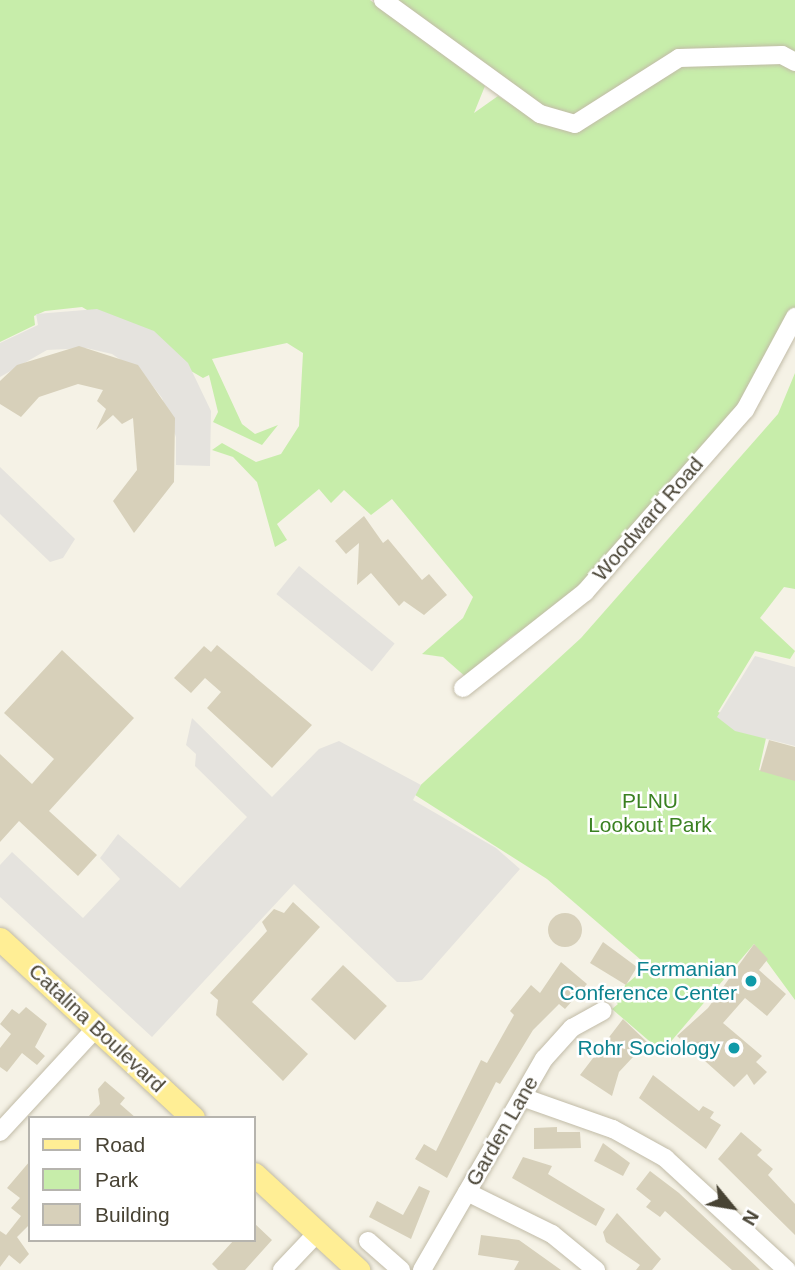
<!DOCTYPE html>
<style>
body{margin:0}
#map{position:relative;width:795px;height:1270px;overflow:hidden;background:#f5f2e6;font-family:Helvetica,sans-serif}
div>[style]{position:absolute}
.green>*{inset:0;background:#c7edaa}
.parking>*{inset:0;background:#e5e3de;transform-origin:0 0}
.building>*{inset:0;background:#d7d0ba;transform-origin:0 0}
.round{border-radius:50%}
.roads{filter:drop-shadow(0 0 2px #c1bba7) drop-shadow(0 0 2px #c1bba7)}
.minor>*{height:18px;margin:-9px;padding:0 9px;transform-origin:9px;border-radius:9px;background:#fff}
.major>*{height:23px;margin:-11.5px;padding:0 11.5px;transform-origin:11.5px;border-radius:11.5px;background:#ffee95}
.dots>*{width:19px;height:19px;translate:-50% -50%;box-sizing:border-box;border:4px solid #fff;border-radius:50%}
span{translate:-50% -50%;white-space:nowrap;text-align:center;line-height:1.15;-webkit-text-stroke:5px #fff;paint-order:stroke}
.street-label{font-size:21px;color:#484334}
.park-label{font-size:21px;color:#3a8021}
.culture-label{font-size:21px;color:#0d838f}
.right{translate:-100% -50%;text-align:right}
.legend{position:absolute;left:28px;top:1116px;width:228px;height:126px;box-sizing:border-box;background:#fff;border:2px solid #b6b4ae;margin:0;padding:9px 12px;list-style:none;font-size:21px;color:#484334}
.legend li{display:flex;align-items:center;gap:14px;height:35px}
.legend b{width:35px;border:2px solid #b6b4ae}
.north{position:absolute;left:697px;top:1172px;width:70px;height:70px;-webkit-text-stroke:5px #fff;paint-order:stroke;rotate:120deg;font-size:19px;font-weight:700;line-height:28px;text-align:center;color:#484334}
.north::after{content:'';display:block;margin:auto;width:24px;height:32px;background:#484334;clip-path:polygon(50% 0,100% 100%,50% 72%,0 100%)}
</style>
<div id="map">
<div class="green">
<i style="clip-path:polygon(0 0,370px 0,485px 86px,474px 113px,498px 96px,537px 120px,578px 129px,662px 73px,689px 65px,760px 58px,795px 67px,795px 308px,755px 391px,565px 607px,511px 637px,467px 678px,443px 657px,422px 654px,463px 618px,473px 597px,392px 499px,371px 515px,344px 490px,331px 503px,319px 489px,277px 524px,287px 540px,275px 547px,257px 482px,233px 457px,212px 450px,222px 443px,256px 462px,281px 454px,299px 426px,303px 353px,287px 343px,212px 359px,242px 424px,255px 434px,278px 425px,262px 445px,213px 422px,218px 412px,209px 375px,203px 378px,82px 307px,45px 311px,34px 316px,35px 325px,0 342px)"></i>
<i style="clip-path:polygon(389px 0,795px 0,795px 57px,695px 50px,576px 118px,541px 110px)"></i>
<i style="clip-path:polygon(795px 373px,795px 589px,784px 587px,760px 618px,795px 651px,790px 659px,755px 651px,718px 712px,768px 729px,759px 770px,795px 780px,795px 1000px,754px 944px,662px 1052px,612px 1009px,618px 1004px,611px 997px,648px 966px,547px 879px,412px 793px,581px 638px,778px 414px)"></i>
</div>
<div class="parking">
<i style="clip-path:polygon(97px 309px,154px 331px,188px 363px,211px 411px,210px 466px,176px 465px,176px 437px,162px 398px,145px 376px,112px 354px,86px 348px,47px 350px,0 377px,0 343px,38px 325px,36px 314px)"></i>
<i style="clip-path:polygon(0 467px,75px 539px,63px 558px,50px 562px,0 514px)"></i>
<i style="left:299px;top:566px;width:123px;height:36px;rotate:39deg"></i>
<i style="clip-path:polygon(755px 656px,795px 667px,795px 746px,735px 731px,717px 717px)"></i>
<i style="clip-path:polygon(192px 718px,272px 797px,319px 749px,339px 741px,421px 785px,413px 800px,496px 848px,520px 869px,422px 980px,409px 982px,397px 982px,294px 884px,152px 1037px,0 897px,0 865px,12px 852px,83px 918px,120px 879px,100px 858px,118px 834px,180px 888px,247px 817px,195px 766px,196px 754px,186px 745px)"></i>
</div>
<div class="building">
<i style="clip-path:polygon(79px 346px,138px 365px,175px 418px,174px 482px,134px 533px,113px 501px,137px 470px,133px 418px,122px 424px,113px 415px,96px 430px,106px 409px,97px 401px,103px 390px,78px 384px,39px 397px,21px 417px,0 404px,0 381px,17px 365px)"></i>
<i style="clip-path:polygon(364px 516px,383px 543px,388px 539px,422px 580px,429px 574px,447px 595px,424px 615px,404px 601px,399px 606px,371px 573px,357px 585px,359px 543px,346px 554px,335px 541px)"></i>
<i style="clip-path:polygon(217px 645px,312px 725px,272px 768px,207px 708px,221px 692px,205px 678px,191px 693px,174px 678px,204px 646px,211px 652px)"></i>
<i style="clip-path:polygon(62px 650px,134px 718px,49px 811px,97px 855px,78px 876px,19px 821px,0 842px,0 754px,32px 784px,54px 759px,4px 713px)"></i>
<i style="clip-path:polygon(769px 740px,795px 747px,795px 781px,760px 771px)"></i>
<i style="clip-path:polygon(293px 902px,320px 927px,252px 1002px,308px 1054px,283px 1081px,216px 1015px,218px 1000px,210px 993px,267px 931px,262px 922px,274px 909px,284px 913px)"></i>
<i class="round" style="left:548px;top:913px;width:34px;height:34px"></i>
<i style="clip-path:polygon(603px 942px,637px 967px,626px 985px,590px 963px)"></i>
<i style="clip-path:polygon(754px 944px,768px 959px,759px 970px,786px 994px,767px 1016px,745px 998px,723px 1023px,762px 1056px,756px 1062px,767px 1072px,754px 1085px,747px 1074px,734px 1087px,677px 1036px,708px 1008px)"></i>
<i style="clip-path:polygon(561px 962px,587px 984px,565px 1009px,559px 1004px,533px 1030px,500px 1084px,496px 1082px,447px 1178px,415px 1159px,424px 1144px,436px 1151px,481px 1060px,487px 1063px,514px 1015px,510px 1011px,531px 985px,540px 993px)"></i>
<i style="left:343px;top:965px;width:60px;height:47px;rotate:43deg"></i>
<i style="clip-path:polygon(26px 1007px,47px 1024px,35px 1047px,45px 1056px,37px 1065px,22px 1053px,7px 1072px,0 1067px,0 1048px,11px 1034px,0 1024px,12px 1009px,19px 1014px)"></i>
<i style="clip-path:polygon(623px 1019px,647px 1042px,619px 1072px,612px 1096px,580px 1075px)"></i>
<i style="clip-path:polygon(653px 1075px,699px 1111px,703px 1106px,714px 1112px,710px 1118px,721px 1125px,706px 1149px,639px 1098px)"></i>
<i style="clip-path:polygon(105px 1081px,125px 1098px,120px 1104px,136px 1118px,87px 1118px,100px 1104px,98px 1089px)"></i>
<i style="clip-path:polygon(557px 1127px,557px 1132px,580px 1132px,581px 1148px,534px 1149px,534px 1128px)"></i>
<i style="clip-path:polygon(741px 1132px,762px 1150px,757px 1155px,773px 1169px,768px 1175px,795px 1204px,795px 1235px,718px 1159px)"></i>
<i style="clip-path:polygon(603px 1143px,630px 1163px,623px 1176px,594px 1161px)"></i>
<i style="clip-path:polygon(523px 1157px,552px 1166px,548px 1174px,605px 1209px,596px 1226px,512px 1178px)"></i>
<i style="clip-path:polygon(30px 1161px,30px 1224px,17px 1237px,29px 1254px,20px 1264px,9px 1255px,0 1267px,0 1231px,6px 1235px,21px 1216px,11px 1208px,20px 1198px,7px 1188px)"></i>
<i style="clip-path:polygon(650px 1171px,679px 1193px,760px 1270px,732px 1270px,665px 1211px,660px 1217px,646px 1207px,651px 1201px,636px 1189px)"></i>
<i style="clip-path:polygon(419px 1186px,430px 1191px,411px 1239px,369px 1217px,377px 1201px,403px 1215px)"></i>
<i style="clip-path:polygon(617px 1213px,661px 1259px,652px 1270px,636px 1270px,640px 1265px,606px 1242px,603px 1232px)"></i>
<i style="clip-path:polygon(254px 1223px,272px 1240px,245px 1270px,218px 1270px,212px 1264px,234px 1240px,254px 1240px)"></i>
<i style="clip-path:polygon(481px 1235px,519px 1240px,561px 1270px,514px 1270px,519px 1261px,478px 1255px)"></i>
</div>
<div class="roads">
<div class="minor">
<i style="left:383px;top:0;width:194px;rotate:36deg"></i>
<i style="left:540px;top:114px;width:36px;rotate:16deg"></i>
<i style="left:575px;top:124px;width:123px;rotate:-32.4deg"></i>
<i style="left:679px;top:58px;width:103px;rotate:-1.7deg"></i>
<i style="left:782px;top:55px;width:15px;rotate:28deg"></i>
<i style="left:463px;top:688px;width:155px;rotate:-38.2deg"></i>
<i style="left:585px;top:592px;width:242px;rotate:-48.7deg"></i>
<i style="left:745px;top:410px;width:106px;rotate:-61.7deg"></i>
<i style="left:522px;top:1097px;width:96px;rotate:19.4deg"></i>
<i style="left:613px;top:1129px;width:60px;rotate:29.1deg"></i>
<i style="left:665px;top:1158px;width:166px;rotate:42.6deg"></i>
<i style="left:0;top:1132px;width:142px;rotate:-47.3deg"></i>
<i style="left:467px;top:1192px;width:95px;rotate:26.3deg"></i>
<i style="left:552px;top:1234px;width:57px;rotate:39.3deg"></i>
<i style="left:368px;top:1241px;width:44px;rotate:41.3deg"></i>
<i style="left:282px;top:1270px;width:51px;rotate:-46.6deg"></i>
<i style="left:422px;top:1270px;width:244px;rotate:-60deg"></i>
<i style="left:544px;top:1059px;width:42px;rotate:-47.9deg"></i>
<i style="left:572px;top:1028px;width:35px;rotate:-29deg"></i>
</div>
<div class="major">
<i style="left:0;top:939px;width:263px;rotate:42.8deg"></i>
<i style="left:254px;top:1174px;width:142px;rotate:42.7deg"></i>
</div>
</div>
<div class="dots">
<i style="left:751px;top:981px;background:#0f9aa8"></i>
<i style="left:734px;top:1048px;background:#0f9aa8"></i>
</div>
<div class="street-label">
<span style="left:648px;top:519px;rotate:-49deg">Woodward Road</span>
<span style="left:97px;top:1028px;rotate:43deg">Catalina Boulevard</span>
<span style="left:502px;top:1131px;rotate:-60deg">Garden Lane</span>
</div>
<div class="park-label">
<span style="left:650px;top:813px">PLNU<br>Lookout Park</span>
</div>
<div class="culture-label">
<span class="right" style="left:737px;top:981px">Fermanian<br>Conference Center</span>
<span class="right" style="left:720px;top:1048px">Rohr Sociology</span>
</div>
<ul class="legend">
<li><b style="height:9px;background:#ffee95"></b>Road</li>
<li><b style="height:19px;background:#c7edaa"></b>Park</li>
<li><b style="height:19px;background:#d7d0ba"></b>Building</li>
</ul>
<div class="north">N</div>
</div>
